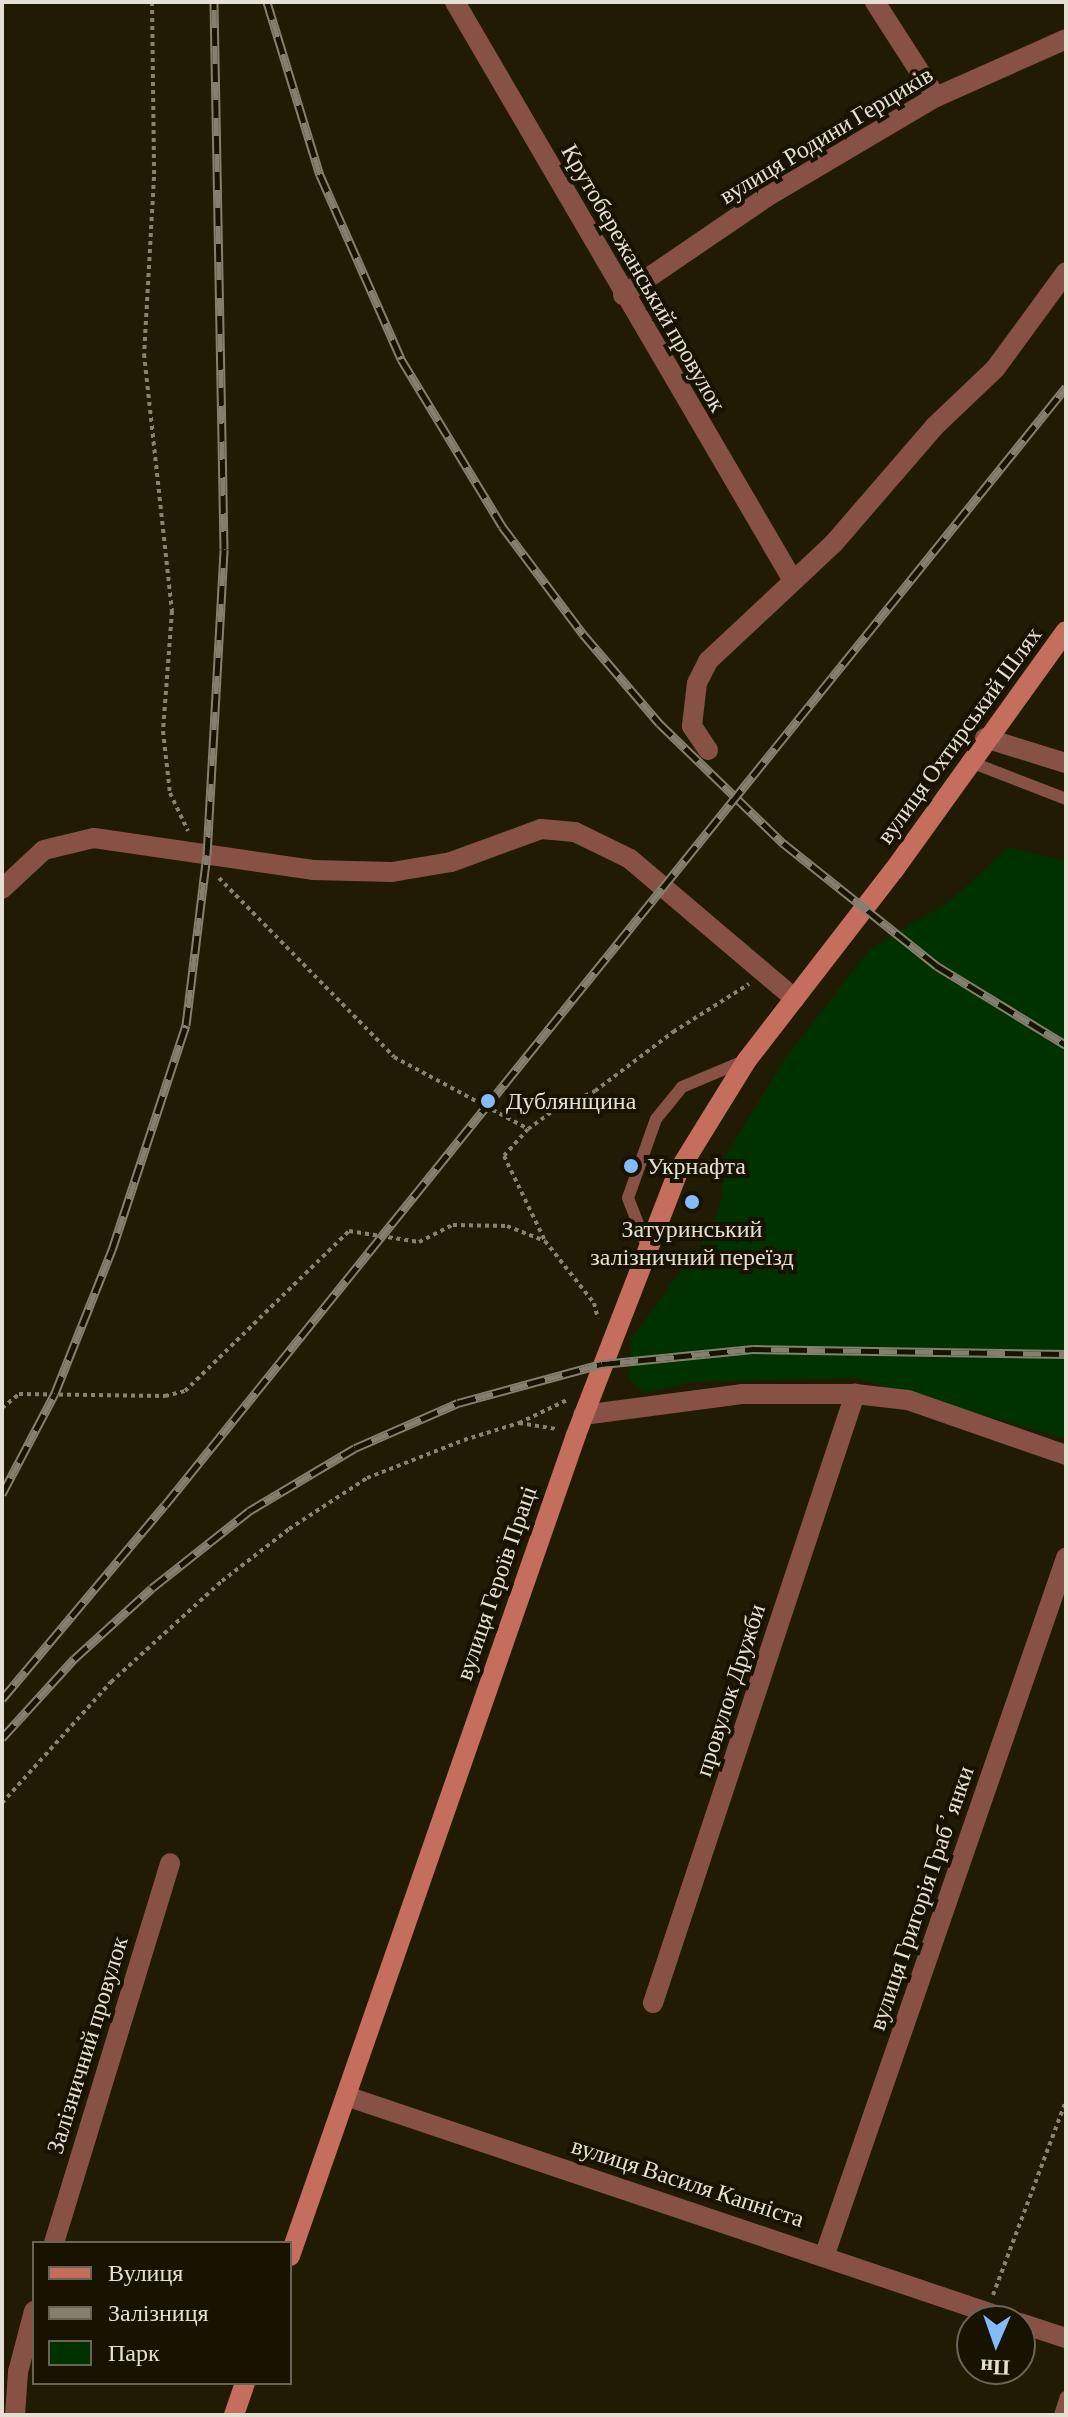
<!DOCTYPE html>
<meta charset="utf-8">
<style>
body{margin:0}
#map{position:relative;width:1068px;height:2417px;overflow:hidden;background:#221b04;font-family:"Crimson Pro",serif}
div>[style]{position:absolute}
.green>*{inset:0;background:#003200}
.path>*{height:4px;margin-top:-2px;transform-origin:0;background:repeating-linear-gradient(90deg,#888270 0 4px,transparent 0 8px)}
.service>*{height:12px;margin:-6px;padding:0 6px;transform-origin:6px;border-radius:6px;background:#885146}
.minor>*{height:20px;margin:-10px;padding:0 10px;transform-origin:10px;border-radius:10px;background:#885146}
.tertiary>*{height:20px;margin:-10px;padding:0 10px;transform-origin:10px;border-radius:10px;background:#885146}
.secondary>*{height:20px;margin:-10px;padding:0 10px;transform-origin:10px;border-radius:10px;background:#c66e5e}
.rail>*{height:9px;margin-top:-4.5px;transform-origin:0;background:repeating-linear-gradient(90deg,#181200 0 18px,#85806d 0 36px);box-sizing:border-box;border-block:2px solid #85806d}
.dots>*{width:22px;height:22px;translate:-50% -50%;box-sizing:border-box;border:4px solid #181200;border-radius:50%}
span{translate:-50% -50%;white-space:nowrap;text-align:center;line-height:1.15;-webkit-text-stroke:8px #181200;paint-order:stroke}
.street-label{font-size:24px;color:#e4e0d2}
.poi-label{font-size:24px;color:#e4e0d2}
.left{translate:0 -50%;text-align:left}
.frame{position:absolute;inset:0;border:4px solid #e4e0d2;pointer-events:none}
.legend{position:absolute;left:32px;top:2241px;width:260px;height:144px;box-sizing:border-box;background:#181200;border:2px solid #6a6454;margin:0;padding:10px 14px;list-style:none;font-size:24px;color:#e4e0d2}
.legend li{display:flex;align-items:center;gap:16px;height:40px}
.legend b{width:40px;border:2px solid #6a6454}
.north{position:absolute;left:956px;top:2305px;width:80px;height:80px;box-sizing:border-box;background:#181200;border:2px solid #6a6454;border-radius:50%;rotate:182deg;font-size:22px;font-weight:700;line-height:32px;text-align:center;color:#e4e0d2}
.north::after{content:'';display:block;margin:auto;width:28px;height:36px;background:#84bcfb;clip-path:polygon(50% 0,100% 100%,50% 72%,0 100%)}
</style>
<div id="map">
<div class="green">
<i style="clip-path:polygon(1009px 847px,1066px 861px,1066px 1439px,857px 1378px,691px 1382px,645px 1393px,629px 1379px,631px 1339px,711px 1230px,723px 1196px,719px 1167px,783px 1061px,870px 949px,950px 901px)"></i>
</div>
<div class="path">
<i style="left:152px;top:2px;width:175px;rotate:89.3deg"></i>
<i style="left:154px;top:177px;width:177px;rotate:93.2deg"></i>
<i style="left:144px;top:354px;width:259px;rotate:83.8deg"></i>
<i style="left:172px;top:611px;width:120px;rotate:94.3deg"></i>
<i style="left:163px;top:731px;width:62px;rotate:83.6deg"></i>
<i style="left:170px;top:793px;width:42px;rotate:64.7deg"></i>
<i style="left:219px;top:878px;width:250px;rotate:45.6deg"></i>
<i style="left:394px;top:1057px;width:152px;rotate:28.2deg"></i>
<i style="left:528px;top:1129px;width:36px;rotate:132deg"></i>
<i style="left:504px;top:1156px;width:94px;rotate:64.2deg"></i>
<i style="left:528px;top:1129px;width:34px;rotate:-36deg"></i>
<i style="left:556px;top:1109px;width:43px;rotate:-24.8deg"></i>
<i style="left:595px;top:1091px;width:98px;rotate:-37.1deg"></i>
<i style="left:673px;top:1032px;width:90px;rotate:-32.3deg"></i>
<i style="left:2px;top:1408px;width:22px;rotate:-39deg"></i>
<i style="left:19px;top:1394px;width:146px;rotate:0.8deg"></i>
<i style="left:165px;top:1396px;width:21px;rotate:-14deg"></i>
<i style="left:185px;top:1391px;width:229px;rotate:-44.3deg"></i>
<i style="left:349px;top:1231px;width:71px;rotate:8.9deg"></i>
<i style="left:419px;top:1242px;width:38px;rotate:-27deg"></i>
<i style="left:453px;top:1225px;width:54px;rotate:1.1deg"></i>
<i style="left:507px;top:1226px;width:41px;rotate:21.5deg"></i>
<i style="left:545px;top:1241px;width:79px;rotate:51.7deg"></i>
<i style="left:594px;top:1303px;width:16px;rotate:76deg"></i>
<i style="left:519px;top:1423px;width:53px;rotate:-25.6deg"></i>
<i style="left:2px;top:1803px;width:163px;rotate:-48deg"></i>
<i style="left:111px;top:1682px;width:150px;rotate:-42.3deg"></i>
<i style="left:222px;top:1581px;width:85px;rotate:-37.8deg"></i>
<i style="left:289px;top:1529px;width:93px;rotate:-33.2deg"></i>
<i style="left:367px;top:1478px;width:104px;rotate:-21.4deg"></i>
<i style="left:464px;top:1440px;width:58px;rotate:-17.2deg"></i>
<i style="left:519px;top:1423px;width:39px;rotate:9deg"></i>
<i style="left:993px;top:2295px;width:207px;rotate:-69.4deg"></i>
</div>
<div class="service">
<i style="left:968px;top:761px;width:105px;rotate:21.2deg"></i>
<i style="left:646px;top:1244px;width:49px;rotate:-111.4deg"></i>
<i style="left:628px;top:1198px;width:84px;rotate:-70.5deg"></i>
<i style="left:656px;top:1119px;width:41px;rotate:-50.9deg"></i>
<i style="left:682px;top:1087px;width:67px;rotate:-22.8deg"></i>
<i style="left:1060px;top:2415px;width:19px;rotate:-72deg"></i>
</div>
<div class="minor">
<i style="left:455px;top:2px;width:668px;rotate:59.71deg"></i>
<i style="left:875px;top:2px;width:113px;rotate:57.3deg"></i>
<i style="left:623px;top:295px;width:172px;rotate:-34.3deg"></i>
<i style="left:765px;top:198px;width:199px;rotate:-30.6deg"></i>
<i style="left:936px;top:97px;width:142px;rotate:-24deg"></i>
<i style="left:985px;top:738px;width:85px;rotate:17.2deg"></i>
<i style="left:708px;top:750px;width:29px;rotate:-124deg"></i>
<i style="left:692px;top:726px;width:43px;rotate:-83.4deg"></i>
<i style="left:697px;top:683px;width:25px;rotate:-63deg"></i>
<i style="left:708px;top:661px;width:173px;rotate:-43.1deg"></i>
<i style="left:834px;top:543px;width:153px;rotate:-49.2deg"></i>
<i style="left:934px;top:427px;width:84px;rotate:-43.6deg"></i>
<i style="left:995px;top:369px;width:120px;rotate:-53.8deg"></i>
<i style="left:2px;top:889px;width:57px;rotate:-42.9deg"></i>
<i style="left:44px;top:850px;width:51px;rotate:-13.5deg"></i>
<i style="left:94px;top:838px;width:221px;rotate:8.3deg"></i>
<i style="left:313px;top:870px;width:79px;rotate:1.5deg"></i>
<i style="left:392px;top:872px;width:60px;rotate:-9.6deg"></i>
<i style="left:451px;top:862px;width:96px;rotate:-20.1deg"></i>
<i style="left:541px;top:829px;width:34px;rotate:5deg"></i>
<i style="left:575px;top:832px;width:61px;rotate:26.1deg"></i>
<i style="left:630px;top:859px;width:216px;rotate:40.3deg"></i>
<i style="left:583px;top:1415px;width:160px;rotate:-7.5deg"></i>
<i style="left:742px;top:1394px;width:113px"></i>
<i style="left:855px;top:1394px;width:53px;rotate:6.5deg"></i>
<i style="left:908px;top:1400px;width:167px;rotate:19.2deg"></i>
<i style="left:653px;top:2003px;width:642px;rotate:-71.65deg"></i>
<i style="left:54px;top:2243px;width:397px;rotate:-73deg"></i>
<i style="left:825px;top:2254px;width:737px;rotate:-70.9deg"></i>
<i style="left:15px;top:2415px;width:43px;rotate:-86deg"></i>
<i style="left:18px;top:2372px;width:63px;rotate:-75.3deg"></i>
</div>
<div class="tertiary">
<i style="left:346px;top:2096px;width:704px;rotate:18.64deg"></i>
<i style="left:1020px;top:2323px;width:48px;rotate:18.1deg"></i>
</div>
<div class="secondary">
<i style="left:290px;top:2256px;width:869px;rotate:-70.79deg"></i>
<i style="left:576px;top:1435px;width:284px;rotate:-68.8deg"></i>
<i style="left:679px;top:1170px;width:129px;rotate:-58.3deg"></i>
<i style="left:747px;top:1060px;width:240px;rotate:-52.3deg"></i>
<i style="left:894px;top:870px;width:294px;rotate:-54.3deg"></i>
<i style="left:234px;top:2415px;width:34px;rotate:-71deg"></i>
</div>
<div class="rail">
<i style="left:267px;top:2px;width:181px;rotate:73deg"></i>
<i style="left:320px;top:175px;width:201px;rotate:66.2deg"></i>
<i style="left:401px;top:359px;width:195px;rotate:58.8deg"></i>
<i style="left:502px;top:526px;width:135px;rotate:53.1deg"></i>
<i style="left:583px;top:634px;width:117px;rotate:49.5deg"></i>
<i style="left:659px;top:723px;width:173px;rotate:44.1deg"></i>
<i style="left:783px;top:843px;width:197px;rotate:38.6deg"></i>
<i style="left:937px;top:966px;width:151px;rotate:31.5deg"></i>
<i style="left:2px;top:1494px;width:114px;rotate:-62.3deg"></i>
<i style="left:55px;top:1393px;width:154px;rotate:-68.3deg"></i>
<i style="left:112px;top:1250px;width:237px;rotate:-71.8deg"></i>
<i style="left:186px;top:1025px;width:171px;rotate:-83deg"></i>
<i style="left:207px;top:855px;width:306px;rotate:-86.8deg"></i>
<i style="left:224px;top:549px;width:547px;rotate:-91.05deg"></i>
<i style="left:2px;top:1699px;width:253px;rotate:-50deg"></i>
<i style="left:165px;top:1505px;width:1436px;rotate:-51.13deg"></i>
<i style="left:2px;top:1738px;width:107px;rotate:-47.7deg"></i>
<i style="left:74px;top:1659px;width:105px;rotate:-42.3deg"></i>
<i style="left:152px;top:1588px;width:124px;rotate:-38.4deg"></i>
<i style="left:249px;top:1511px;width:123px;rotate:-30.7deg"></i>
<i style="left:355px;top:1448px;width:112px;rotate:-23.6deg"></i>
<i style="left:458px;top:1403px;width:149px;rotate:-15.2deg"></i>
<i style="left:602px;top:1364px;width:152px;rotate:-5.7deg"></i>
<i style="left:753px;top:1349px;width:313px;rotate:0.9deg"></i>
</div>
<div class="dots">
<i style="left:488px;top:1101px;background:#84bcfb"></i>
<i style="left:631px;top:1166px;background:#84bcfb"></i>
<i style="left:692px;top:1202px;background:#84bcfb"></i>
</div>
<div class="street-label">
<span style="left:826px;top:135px;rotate:-31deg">вулиця Родини Герциків</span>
<span style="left:644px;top:278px;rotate:60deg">Крутобережанський провулок</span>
<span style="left:959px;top:735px;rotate:-54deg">вулиця Охтирський Шлях</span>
<span style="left:496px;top:1583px;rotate:-71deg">вулиця Героїв Праці</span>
<span style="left:730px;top:1690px;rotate:-72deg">провулок Дружби</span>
<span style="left:921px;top:1898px;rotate:-71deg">вулиця Григорія Грабʼянки</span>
<span style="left:87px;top:2045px;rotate:-73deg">Залізничний провулок</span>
<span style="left:688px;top:2182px;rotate:18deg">вулиця Василя Капніста</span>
</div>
<div class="poi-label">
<span class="left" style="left:506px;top:1101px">Дублянщина</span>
<span class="left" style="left:647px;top:1166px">Укрнафта</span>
<span style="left:692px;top:1243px">Затуринський<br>залізничний переїзд</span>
</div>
<div class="frame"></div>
<ul class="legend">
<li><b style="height:10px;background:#c66e5e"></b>Вулиця</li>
<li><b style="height:10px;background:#85806d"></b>Залізниця</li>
<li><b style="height:22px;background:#003200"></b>Парк</li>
</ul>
<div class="north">Пн</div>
</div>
